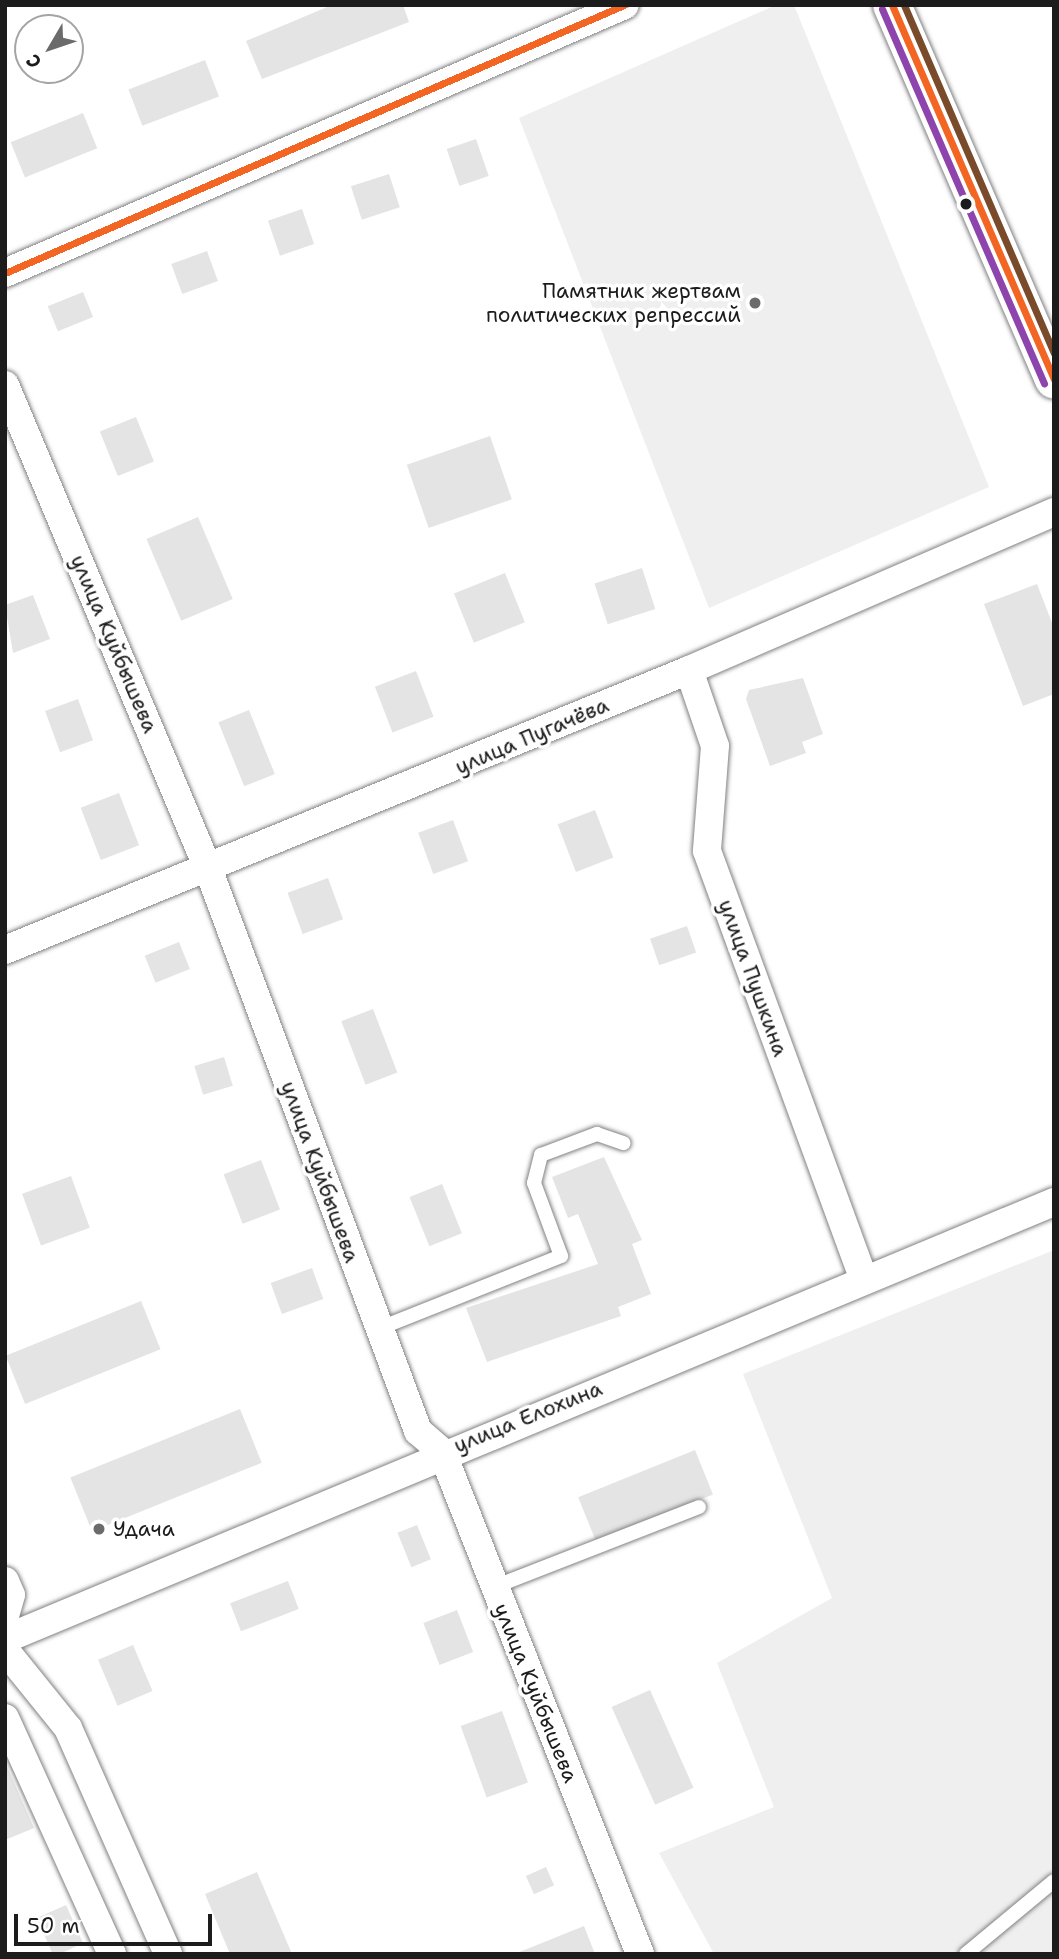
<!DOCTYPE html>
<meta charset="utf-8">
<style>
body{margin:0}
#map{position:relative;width:1059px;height:1959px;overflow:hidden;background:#fff;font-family:"Shantell Sans",sans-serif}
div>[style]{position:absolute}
.green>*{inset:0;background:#efefef}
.building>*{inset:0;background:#e4e4e4;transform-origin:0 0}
.roads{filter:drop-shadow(0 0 2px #828282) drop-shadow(0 0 2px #828282)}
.lane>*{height:14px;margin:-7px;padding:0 7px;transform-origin:7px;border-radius:7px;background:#fff}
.street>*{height:28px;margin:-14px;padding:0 14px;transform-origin:14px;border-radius:14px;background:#fff}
.primary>*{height:38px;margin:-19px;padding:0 19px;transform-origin:19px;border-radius:19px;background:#fff}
.bus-1>*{height:7px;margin:-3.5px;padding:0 3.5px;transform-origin:3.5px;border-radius:3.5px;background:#f26522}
.bus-2>*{height:7px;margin:-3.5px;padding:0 3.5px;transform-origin:3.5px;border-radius:3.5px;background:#8e44ad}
.bus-3>*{height:7px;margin:-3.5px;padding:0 3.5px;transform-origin:3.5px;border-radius:3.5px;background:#7a4b2a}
.dots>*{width:19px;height:19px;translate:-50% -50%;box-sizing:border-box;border:4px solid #fff;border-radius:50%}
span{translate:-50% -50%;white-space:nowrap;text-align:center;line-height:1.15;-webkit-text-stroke:7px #fff;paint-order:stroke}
.poi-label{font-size:21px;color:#1c1c1c}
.right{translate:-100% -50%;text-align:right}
.left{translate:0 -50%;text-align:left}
.street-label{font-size:21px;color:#1c1c1c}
.frame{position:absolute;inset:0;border:7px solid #1c1c1c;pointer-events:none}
.north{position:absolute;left:14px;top:14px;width:70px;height:70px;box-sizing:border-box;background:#fff;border:2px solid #a4a4a4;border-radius:50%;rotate:231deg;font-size:19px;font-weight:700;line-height:28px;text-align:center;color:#1c1c1c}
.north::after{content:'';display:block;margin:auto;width:24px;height:32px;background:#6b6b6b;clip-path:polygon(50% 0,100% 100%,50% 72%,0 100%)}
.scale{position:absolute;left:14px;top:1914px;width:198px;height:32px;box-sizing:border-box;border:4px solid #1c1c1c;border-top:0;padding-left:9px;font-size:21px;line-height:24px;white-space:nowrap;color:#1c1c1c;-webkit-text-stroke:5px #fff;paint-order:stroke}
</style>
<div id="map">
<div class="green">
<i style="clip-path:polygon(776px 5px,794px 5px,989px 487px,709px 608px,519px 118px)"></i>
<i style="clip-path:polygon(1054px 1250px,1054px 1954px,714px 1954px,659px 1853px,774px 1807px,717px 1663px,832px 1598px,743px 1374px)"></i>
</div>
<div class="building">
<i style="clip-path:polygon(332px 5px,403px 5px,409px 22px,262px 79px,246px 41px)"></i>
<i style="left:205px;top:60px;width:39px;height:82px;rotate:69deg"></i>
<i style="left:83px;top:113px;width:38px;height:78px;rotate:68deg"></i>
<i style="left:476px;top:139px;width:39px;height:31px;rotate:71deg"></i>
<i style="left:389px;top:174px;width:35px;height:40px;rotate:72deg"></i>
<i style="left:302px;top:209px;width:37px;height:36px;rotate:71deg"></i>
<i style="left:207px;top:251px;width:32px;height:38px;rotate:70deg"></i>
<i style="left:83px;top:292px;width:27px;height:38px;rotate:68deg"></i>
<i style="left:136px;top:417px;width:48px;height:39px;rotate:68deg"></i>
<i style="left:490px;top:436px;width:67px;height:88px;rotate:71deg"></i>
<i style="left:198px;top:517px;width:89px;height:56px;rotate:67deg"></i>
<i style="left:642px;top:568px;width:43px;height:50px;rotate:72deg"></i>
<i style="left:505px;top:573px;width:53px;height:55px;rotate:68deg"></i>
<i style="clip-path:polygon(1037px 584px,1054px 628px,1054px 694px,1023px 706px,984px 604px)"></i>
<i style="clip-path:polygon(33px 595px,50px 639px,13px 653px,5px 605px)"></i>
<i style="left:416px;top:671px;width:49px;height:44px;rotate:69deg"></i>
<i style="clip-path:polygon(803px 678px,823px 734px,802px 742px,806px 753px,770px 766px,746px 699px,749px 690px)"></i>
<i style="left:78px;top:699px;width:44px;height:35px;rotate:70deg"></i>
<i style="left:249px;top:710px;width:69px;height:33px;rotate:68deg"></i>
<i style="left:119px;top:793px;width:56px;height:41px;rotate:69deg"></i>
<i style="left:595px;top:810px;width:51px;height:40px;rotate:69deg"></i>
<i style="left:453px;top:820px;width:44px;height:37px;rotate:70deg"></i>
<i style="left:328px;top:878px;width:44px;height:43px;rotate:70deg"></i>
<i style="left:687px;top:926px;width:28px;height:39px;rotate:71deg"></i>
<i style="left:179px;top:942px;width:29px;height:37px;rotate:68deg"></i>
<i style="left:373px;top:1009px;width:68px;height:34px;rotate:69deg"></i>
<i style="left:224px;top:1057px;width:30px;height:31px;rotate:73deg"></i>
<i style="clip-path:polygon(604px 1157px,642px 1240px,632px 1244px,651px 1294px,618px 1307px,621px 1316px,487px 1362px,466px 1308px,598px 1264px,578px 1214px,568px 1218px,552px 1177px)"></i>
<i style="left:261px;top:1160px;width:53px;height:40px;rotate:69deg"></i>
<i style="left:71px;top:1176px;width:55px;height:52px;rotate:70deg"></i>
<i style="left:442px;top:1184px;width:53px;height:35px;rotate:68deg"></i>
<i style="left:312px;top:1268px;width:33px;height:44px;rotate:70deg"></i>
<i style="left:141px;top:1301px;width:52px;height:146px;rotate:68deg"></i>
<i style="left:240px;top:1409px;width:58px;height:183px;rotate:68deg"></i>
<i style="left:695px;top:1450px;width:48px;height:126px;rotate:68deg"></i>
<i style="left:417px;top:1525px;width:37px;height:21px;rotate:68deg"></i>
<i style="left:288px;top:1581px;width:30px;height:62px;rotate:69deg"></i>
<i style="left:457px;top:1610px;width:45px;height:36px;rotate:69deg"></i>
<i style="left:133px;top:1645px;width:50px;height:38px;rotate:67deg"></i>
<i style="left:650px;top:1690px;width:107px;height:42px;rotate:66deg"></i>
<i style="left:502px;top:1711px;width:76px;height:44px;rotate:70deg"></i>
<i style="clip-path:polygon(5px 1762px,34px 1828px,5px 1840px)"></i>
<i style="left:546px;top:1867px;width:20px;height:22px;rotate:66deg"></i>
<i style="clip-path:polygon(257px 1872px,292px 1954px,230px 1954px,205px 1894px)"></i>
<i style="left:66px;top:1905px;width:42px;height:32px;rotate:66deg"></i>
<i style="clip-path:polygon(584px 1926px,595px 1954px,517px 1954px,517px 1953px)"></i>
</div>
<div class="roads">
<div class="lane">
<i style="left:378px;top:1329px;width:197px;rotate:-21.7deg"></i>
<i style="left:561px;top:1256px;width:78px;rotate:-110.3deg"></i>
<i style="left:534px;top:1183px;width:29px;rotate:-76deg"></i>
<i style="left:541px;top:1155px;width:60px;rotate:-20.6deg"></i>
<i style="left:597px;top:1134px;width:28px;rotate:19deg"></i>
<i style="left:494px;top:1587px;width:220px;rotate:-21.3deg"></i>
<i style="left:966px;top:1954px;width:114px;rotate:-39.7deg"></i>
</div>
<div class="street">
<i style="left:5px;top:273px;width:675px;rotate:-23.38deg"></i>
<i style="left:5px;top:385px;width:527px;rotate:67.23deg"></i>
<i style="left:209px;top:871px;width:598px;rotate:69.53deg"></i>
<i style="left:418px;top:1431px;width:32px;rotate:41deg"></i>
<i style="left:442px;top:1452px;width:540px;rotate:68.47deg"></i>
<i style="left:689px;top:670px;width:80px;rotate:71.1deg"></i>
<i style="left:715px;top:746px;width:105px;rotate:94.4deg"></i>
<i style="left:707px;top:851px;width:456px;rotate:69.9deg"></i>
<i style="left:5px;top:950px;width:739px;rotate:-22.26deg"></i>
<i style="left:689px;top:670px;width:398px;rotate:-23.4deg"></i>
<i style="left:5px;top:1581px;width:15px;rotate:67deg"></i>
<i style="left:11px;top:1595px;width:22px;rotate:106deg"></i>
<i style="left:5px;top:1639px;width:1136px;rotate:-22.62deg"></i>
<i style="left:5px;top:1650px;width:100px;rotate:51.1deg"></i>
<i style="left:68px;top:1728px;width:247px;rotate:66.1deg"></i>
<i style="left:5px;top:1718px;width:259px;rotate:65.6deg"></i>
</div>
<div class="primary">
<i style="left:892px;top:5px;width:408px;rotate:66.6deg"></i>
</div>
</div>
<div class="bus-1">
<i style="left:892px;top:5px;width:408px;rotate:66.6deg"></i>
<i style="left:5px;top:273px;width:675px;rotate:-23.41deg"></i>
</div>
<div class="bus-2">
<i style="left:882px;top:9px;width:408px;rotate:66.6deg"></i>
</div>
<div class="bus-3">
<i style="left:904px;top:5px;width:379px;rotate:66.7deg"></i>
</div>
<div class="dots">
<i style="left:966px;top:204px;background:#1c1c1c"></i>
<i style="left:755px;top:303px;background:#6b6b6b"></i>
<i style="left:99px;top:1529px;background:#6b6b6b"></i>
</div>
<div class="poi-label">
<span class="right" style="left:741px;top:303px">Памятник жертвам<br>политических репрессий</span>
<span class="left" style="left:113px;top:1529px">Удача</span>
</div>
<div class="street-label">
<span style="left:114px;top:644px;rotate:67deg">улица Куйбышева</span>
<span style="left:532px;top:736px;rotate:-23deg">улица Пугачёва</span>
<span style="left:753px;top:978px;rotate:70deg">улица Пушкина</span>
<span style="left:320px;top:1172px;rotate:70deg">улица Куйбышева</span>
<span style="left:528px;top:1417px;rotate:-22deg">улица Елохина</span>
<span style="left:536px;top:1693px;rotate:68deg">улица Куйбышева</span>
</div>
<div class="frame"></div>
<div class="north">С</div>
<div class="scale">50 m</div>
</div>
